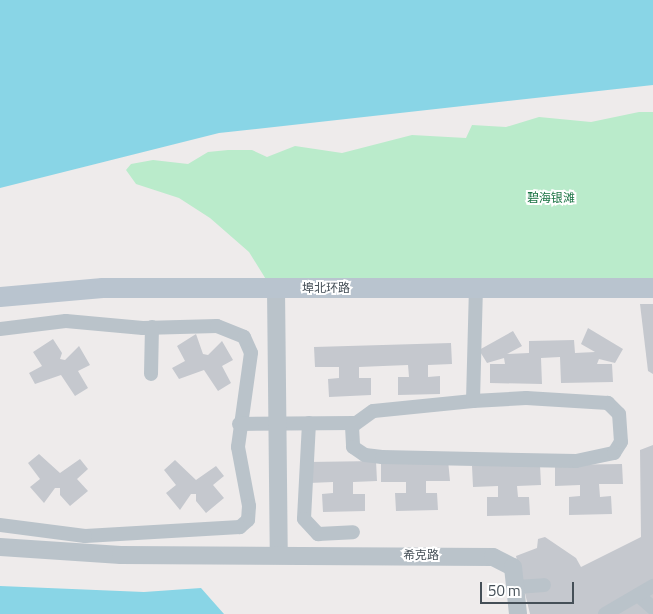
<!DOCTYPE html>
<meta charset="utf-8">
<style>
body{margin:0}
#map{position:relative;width:653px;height:614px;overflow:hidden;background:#eeebeb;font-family:"Titillium Web","Noto Sans SC",sans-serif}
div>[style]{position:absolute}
.green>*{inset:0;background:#baebcb}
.water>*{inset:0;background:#89d5e6}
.building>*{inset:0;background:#c5c8ce}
.minor>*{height:14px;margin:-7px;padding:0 7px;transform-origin:7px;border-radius:7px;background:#bac3ca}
.tertiary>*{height:18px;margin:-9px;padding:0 9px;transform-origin:9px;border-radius:9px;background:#bac3ca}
.secondary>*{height:20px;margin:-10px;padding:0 10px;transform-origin:10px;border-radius:10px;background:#b9c4cf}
span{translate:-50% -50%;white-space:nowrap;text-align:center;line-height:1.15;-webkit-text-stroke:4px #fff;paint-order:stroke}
.park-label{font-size:12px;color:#1b7344}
.street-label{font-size:12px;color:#454f57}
.scale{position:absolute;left:480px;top:582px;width:94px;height:22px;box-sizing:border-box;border:2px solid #454f57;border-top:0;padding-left:6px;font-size:15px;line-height:18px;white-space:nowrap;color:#454f57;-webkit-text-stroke:4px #fff;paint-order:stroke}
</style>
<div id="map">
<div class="green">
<i style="clip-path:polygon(639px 112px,653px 112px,653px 278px,267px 281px,249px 252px,210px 218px,179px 198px,136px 184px,126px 170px,131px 164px,153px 160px,188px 164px,208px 152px,228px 150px,252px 150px,267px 157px,295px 146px,342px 153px,412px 135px,466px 138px,472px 125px,506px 127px,539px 117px,591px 122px)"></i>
</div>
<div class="water">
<i style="clip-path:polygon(0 0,653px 0,653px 85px,219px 133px,0 188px)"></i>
<i style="clip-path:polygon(0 586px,144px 592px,201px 588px,224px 614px,0 614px)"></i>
</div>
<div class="building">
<i style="clip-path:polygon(640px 304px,653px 304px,653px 374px,648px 371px)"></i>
<i style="clip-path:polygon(588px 328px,623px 349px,615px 363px,599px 359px,597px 364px,612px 364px,613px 382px,561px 383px,560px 357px,541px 358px,542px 384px,490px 383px,490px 364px,505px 364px,504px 358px,487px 363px,479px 350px,513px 331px,522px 346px,507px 354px,529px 353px,529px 341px,574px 340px,575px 353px,595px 352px,581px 344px)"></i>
<i style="clip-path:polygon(196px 334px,203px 354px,208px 355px,222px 341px,233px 360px,222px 366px,231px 383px,218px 391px,204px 370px,179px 379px,172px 368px,185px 361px,177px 346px)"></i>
<i style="clip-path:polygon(53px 339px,62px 353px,60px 359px,65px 360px,79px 346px,90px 365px,78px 371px,88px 388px,75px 396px,61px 375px,35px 384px,29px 373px,42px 366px,33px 352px)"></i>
<i style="clip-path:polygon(451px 343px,452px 364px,428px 365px,428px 377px,440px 376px,440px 394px,398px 395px,398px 377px,409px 377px,408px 365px,383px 366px,359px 367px,359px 378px,371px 378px,371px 395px,329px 397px,328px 379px,339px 378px,339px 367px,315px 367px,314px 347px)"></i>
<i style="clip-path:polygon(653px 445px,653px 614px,530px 614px,516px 556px,537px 548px,538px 539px,545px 537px,576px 558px,581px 567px,641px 537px,640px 450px)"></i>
<i style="clip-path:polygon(39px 454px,60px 473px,80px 459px,88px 469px,77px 479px,88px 491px,70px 506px,60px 495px,60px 488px,55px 488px,44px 503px,30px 487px,40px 479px,28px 463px)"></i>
<i style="clip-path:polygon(175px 460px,196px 480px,216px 466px,224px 476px,213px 485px,224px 498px,206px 513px,196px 501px,196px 494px,191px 494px,180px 510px,166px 493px,176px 485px,164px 470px)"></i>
<i style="clip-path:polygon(448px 460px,450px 481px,426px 481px,426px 493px,437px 493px,438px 510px,396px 511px,395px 493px,406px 493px,406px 482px,381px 482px,381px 461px)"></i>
<i style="clip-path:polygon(376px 461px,377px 481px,353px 482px,353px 494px,365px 494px,365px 511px,323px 512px,322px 494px,333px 493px,333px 482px,309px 483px,308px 462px)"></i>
<i style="clip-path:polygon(622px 464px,623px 484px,599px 484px,600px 497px,611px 496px,612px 514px,569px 515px,569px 497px,580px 496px,580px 485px,555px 486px,555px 465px)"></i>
<i style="clip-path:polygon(540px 465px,541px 485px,517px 486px,518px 497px,529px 497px,530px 515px,487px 516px,487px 497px,498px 497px,498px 486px,473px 487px,472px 466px)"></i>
</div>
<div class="minor">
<i style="left:0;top:329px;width:66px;rotate:-6.9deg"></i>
<i style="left:66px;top:321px;width:77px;rotate:5.2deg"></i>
<i style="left:143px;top:328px;width:74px;rotate:-1.5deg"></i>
<i style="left:217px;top:326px;width:29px;rotate:22deg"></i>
<i style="left:244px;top:337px;width:17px;rotate:66deg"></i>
<i style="left:251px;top:353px;width:95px;rotate:97.9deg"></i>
<i style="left:238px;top:447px;width:60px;rotate:79.4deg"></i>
<i style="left:249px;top:506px;width:14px;rotate:94deg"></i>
<i style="left:248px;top:520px;width:11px;rotate:139deg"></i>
<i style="left:240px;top:527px;width:155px;rotate:176.7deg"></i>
<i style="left:85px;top:536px;width:86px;rotate:-172.6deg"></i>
<i style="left:151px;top:374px;width:47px;rotate:-88.8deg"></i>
<i style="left:473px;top:401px;width:100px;rotate:174.3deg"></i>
<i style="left:373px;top:411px;width:26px;rotate:144deg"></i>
<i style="left:352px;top:426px;width:21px;rotate:87deg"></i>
<i style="left:353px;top:447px;width:14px;rotate:34deg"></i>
<i style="left:365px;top:455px;width:17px;rotate:7deg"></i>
<i style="left:382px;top:457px;width:194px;rotate:1.2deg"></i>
<i style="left:576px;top:461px;width:39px;rotate:-12deg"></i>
<i style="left:614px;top:453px;width:13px;rotate:-58deg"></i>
<i style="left:621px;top:442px;width:28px;rotate:-94deg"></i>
<i style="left:619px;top:414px;width:16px;rotate:-135deg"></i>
<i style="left:608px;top:403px;width:82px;rotate:-176.5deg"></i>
<i style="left:526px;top:398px;width:53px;rotate:176.8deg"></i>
<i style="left:473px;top:401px;width:113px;rotate:-88.5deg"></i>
<i style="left:309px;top:423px;width:96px;rotate:93deg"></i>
<i style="left:304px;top:519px;width:21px;rotate:47deg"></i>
<i style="left:318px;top:534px;width:35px;rotate:-3deg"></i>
<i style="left:239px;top:424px;width:115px;rotate:-0.5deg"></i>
<i style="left:517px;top:587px;width:27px;rotate:-4deg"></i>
<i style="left:638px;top:595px;width:20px;rotate:41deg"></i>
<i style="left:605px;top:614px;width:56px;rotate:-30.3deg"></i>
</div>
<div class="tertiary">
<i style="left:276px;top:289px;width:265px;rotate:89.4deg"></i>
<i style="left:0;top:547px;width:121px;rotate:3.8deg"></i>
<i style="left:121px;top:555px;width:372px;rotate:0.3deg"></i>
<i style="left:493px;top:557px;width:22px;rotate:27deg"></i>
<i style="left:513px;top:567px;width:47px;rotate:83.9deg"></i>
</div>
<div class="secondary">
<i style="left:0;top:297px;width:103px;rotate:-5deg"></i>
<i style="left:103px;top:288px;width:550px"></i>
</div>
<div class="park-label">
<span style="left:551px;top:198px">碧海银滩</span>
</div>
<div class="street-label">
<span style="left:326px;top:288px">埠北环路</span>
<span style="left:421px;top:555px">希克路</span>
</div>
<div class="scale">50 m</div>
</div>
